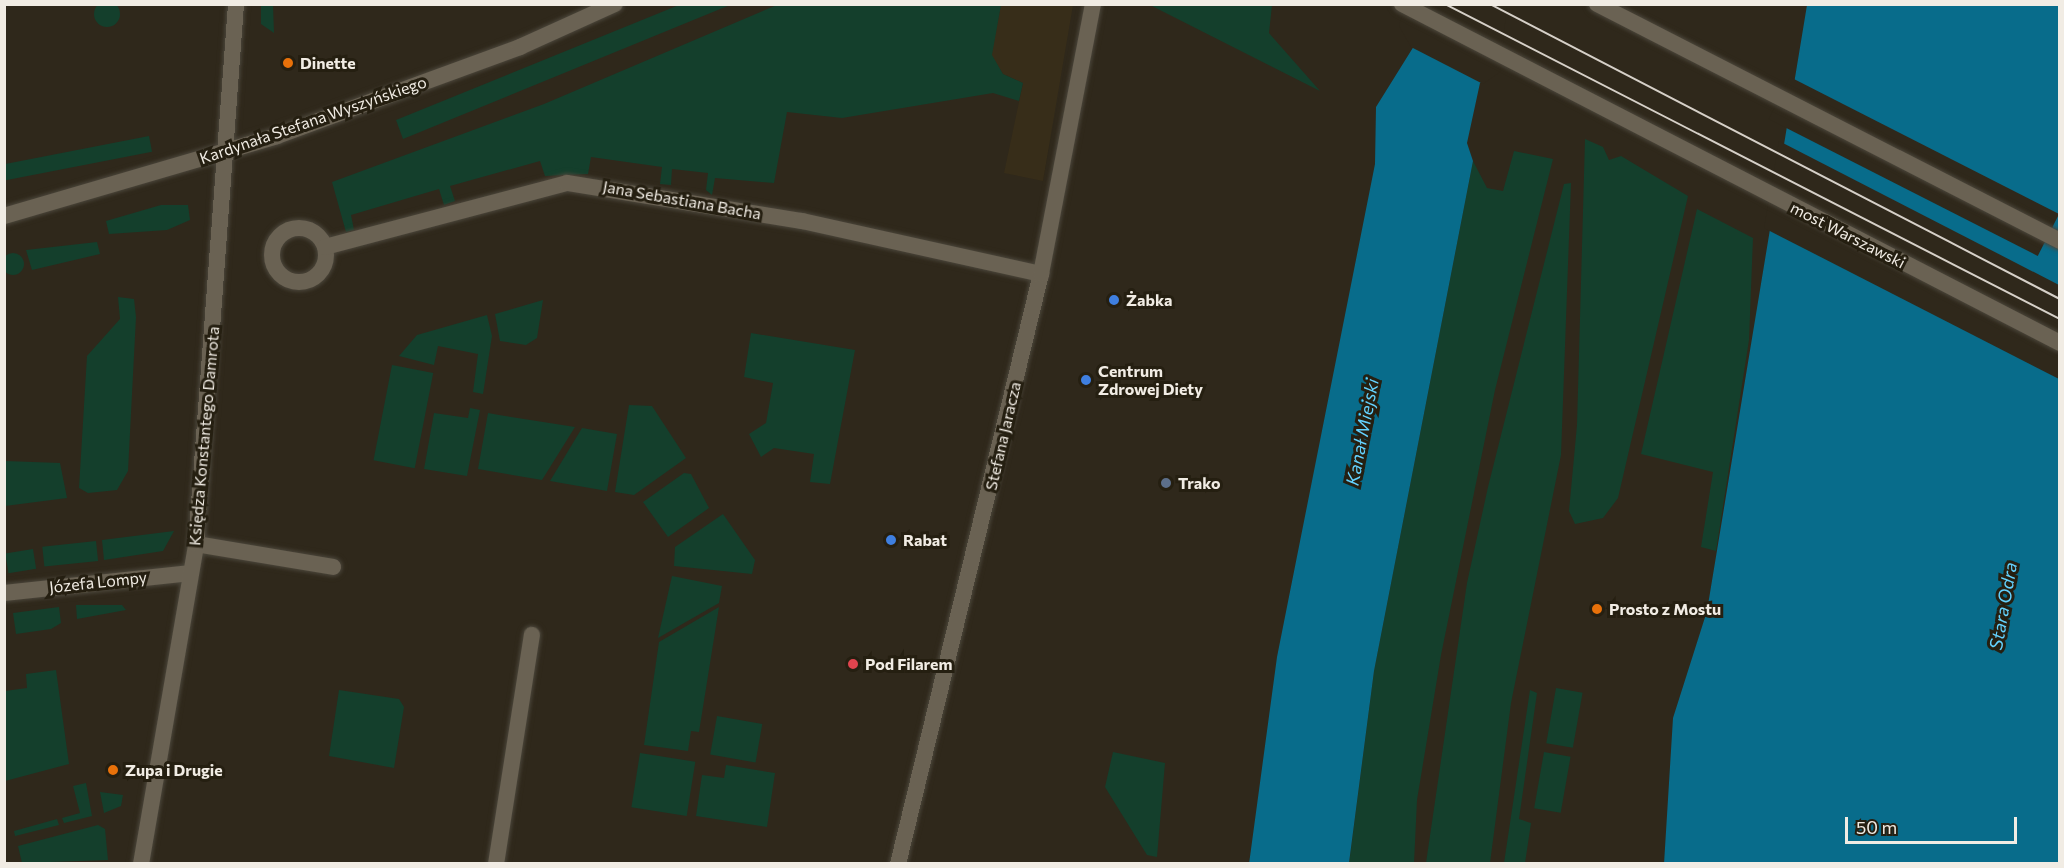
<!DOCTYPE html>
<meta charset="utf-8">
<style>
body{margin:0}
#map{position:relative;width:2064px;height:868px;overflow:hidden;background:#2f281b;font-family:Commissioner,sans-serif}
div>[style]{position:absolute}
.built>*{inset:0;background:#372d19}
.green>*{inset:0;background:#143f2c;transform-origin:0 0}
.round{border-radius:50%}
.water>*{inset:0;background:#086c8b}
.pier>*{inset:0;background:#2f281b;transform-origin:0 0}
.roads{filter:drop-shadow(0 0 2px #4b463b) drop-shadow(0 0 2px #4b463b)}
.minor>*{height:16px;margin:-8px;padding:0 8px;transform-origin:8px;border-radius:8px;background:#6a6253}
.minor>.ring{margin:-8px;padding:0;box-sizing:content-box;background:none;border:16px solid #6a6253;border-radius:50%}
.secondary>*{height:16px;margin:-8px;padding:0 8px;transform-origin:8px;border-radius:8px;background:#6a6253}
.tram>*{height:1.5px;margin:-0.75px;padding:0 0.75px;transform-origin:0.75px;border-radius:0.75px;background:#d6d0c8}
.dots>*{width:16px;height:16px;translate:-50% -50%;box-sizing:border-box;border:3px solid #251f11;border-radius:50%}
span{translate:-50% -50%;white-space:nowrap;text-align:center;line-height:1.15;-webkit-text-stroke:6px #251f11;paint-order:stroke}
.poi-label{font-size:16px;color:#f1ece4;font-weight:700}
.left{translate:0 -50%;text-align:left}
.street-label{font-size:16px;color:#f1ece4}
.water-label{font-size:18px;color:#64d2fe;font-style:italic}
.frame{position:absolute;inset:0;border:6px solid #f1ece4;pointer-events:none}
.scale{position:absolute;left:1845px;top:817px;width:172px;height:27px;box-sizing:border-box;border:3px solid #f1ece4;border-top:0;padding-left:8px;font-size:18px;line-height:21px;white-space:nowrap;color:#f1ece4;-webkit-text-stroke:4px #251f11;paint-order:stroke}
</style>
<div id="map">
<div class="built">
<i style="clip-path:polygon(1001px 5px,1073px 5px,1043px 181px,1004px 173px,1023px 83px,1003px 74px,991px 55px)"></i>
</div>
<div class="green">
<i class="round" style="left:94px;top:1px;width:26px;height:26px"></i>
<i style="clip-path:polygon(261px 5px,273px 5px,274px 33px,261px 24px)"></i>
<i style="clip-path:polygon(679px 5px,730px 5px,403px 139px,396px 120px)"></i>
<i style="clip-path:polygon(777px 5px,1001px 5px,992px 55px,1003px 74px,1023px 83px,1019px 101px,993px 93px,842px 118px,787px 112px,774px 183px,715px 178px,712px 195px,706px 190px,708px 173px,672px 169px,671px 185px,660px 184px,662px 167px,591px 157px,588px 174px,545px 176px,540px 161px,450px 186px,455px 201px,444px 205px,439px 189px,351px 215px,354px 230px,346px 232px,332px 182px,544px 104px)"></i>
<i style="clip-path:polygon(1150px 5px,1272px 5px,1269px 33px,1320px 91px)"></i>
<i style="left:149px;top:136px;width:16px;height:149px;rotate:79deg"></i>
<i style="clip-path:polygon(1585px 139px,1603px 147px,1609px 160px,1621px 156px,1688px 196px,1618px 498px,1603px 518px,1575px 524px,1569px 511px,1577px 425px)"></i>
<i style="clip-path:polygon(1514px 151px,1553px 159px,1495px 390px,1441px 655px,1417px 800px,1414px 863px,1349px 864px,1374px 671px,1473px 161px,1487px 188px,1503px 191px)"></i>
<i style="clip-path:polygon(1571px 183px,1561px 455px,1511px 703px,1490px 863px,1426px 863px,1467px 583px,1488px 487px,1564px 184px)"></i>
<i style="clip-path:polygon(161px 205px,188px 205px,190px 220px,167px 230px,109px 234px,106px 221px)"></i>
<i style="clip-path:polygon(1697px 209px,1753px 238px,1749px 340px,1716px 551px,1701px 547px,1713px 472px,1641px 454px)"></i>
<i style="clip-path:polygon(97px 242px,100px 254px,32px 270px,26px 250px)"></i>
<i class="round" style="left:2px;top:253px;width:22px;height:22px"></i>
<i style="clip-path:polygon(118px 297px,134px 299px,136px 317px,128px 471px,117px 490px,88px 493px,79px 488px,87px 356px,120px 319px)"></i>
<i style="clip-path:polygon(543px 300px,537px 338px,526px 345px,500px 341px,495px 314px)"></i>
<i style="clip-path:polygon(487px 315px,492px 336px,483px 394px,473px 392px,478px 354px,438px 346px,434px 365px,399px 356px,417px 335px)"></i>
<i style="clip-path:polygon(751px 333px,855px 350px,830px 484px,810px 482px,814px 454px,774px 448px,761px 457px,749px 434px,766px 423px,773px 383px,744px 377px)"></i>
<i style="left:392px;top:365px;width:42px;height:97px;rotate:11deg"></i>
<i style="clip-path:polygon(629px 405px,652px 406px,686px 458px,634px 495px,615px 492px)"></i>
<i style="clip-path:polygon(470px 408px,480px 410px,467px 476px,424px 469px,434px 413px,468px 418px)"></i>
<i style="clip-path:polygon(488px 413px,499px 415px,575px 427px,542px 480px,478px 469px)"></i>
<i style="clip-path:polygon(582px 428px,617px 434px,607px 491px,550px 481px)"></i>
<i style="clip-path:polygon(5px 461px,60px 463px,67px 498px,5px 506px)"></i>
<i style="clip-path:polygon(684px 473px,691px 474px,709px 508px,668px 537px,643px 502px)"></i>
<i style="clip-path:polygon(723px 514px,755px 560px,752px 574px,674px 566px,675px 547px)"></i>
<i style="clip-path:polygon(174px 531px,163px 551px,104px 560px,102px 540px)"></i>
<i style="left:96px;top:541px;width:20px;height:54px;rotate:84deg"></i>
<i style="left:33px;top:549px;width:20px;height:28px;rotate:81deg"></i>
<i style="clip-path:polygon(672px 576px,722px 586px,719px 603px,658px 638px)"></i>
<i style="clip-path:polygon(76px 605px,122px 605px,126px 610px,77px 619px)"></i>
<i style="clip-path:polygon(59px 607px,61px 623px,51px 629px,16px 634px,13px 613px)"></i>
<i style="clip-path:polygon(719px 607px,699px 732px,691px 731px,688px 751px,644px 745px,659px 642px)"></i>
<i style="clip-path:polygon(56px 670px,69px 764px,5px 781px,5px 691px,27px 688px,26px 674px)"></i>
<i style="left:1556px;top:688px;width:27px;height:56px;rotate:10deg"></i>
<i style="clip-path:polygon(339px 690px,399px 699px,404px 707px,394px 768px,329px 756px)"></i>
<i style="clip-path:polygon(1530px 690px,1537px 693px,1519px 819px,1531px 823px,1525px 863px,1504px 863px)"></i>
<i style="left:717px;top:716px;width:46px;height:39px;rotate:10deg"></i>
<i style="clip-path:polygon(1113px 752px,1165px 763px,1157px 857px,1147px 855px,1105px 787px)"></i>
<i style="left:1544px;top:752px;width:27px;height:57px;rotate:10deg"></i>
<i style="left:640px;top:753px;width:56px;height:55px;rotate:9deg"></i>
<i style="clip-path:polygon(726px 765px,775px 773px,767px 827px,696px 816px,702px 775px,724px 778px)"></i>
<i style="clip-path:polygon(86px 783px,92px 816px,64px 823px,62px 818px,80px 813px,73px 786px)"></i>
<i style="clip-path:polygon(100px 792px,123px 795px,121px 806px,104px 813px)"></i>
<i style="clip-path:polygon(57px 819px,59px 825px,15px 836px,14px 831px)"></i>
<i style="clip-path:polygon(98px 825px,105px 829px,108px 860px,22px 863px,18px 846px)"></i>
</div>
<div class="water">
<i style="clip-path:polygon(1807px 5px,2059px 5px,2059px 863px,1664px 864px,1673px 718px,1707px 611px)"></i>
<i style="clip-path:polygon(1414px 46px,1497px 72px,1480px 83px,1467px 143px,1473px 161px,1374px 671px,1349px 863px,1249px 864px,1277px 657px,1375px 164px,1376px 107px)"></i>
</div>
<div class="pier">
<i style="clip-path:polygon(1406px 4px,1507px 4px,1500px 72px,1483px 84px,1411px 47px,1399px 26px)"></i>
<i style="left:1790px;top:77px;width:302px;height:47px;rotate:27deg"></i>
<i style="clip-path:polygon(1779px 141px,2059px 285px,2059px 379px,1764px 228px)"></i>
</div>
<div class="roads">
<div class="minor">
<i class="ring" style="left:272px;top:228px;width:38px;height:38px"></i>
<i style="left:325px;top:247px;width:250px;rotate:-14.8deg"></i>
<i style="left:567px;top:183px;width:238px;rotate:9.2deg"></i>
<i style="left:802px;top:221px;width:245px;rotate:12.5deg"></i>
<i style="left:196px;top:544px;width:139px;rotate:9.5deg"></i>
<i style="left:4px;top:593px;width:188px;rotate:-6.1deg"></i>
<i style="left:141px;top:864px;width:325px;rotate:-80.2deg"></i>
<i style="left:196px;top:544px;width:541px;rotate:-85.76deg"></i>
<i style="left:496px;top:864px;width:232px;rotate:-81.1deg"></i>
<i style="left:898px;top:864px;width:607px;rotate:-76.38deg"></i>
<i style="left:1041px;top:274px;width:275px;rotate:-79.1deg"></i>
</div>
<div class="secondary">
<i style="left:1402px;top:4px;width:740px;rotate:27.26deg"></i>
<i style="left:1597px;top:4px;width:520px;rotate:27.11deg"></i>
<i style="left:4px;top:216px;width:284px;rotate:-16.3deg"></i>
<i style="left:277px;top:136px;width:259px;rotate:-20.1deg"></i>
<i style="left:520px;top:47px;width:104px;rotate:-24.4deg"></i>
</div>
</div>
<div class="tram">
<i style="left:1445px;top:4px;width:691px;rotate:27.12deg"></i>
<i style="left:1490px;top:4px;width:642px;rotate:27.36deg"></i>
</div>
<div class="dots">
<i style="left:288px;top:63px;background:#e8710a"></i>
<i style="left:1114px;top:300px;background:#3f7fe0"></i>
<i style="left:1086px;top:380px;background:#3f7fe0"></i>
<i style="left:1166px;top:483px;background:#5c6f8a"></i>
<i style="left:891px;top:540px;background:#3f7fe0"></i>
<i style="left:1597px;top:609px;background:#e8710a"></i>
<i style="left:853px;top:664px;background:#e0444e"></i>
<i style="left:113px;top:770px;background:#e8710a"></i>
</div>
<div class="poi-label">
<span class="left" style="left:300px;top:63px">Dinette</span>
<span class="left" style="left:1126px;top:300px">Żabka</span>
<span class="left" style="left:1098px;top:380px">Centrum<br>Zdrowej Diety</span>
<span class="left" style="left:1178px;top:483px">Trako</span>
<span class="left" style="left:903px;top:540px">Rabat</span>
<span class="left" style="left:1609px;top:609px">Prosto z Mostu</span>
<span class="left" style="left:865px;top:664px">Pod Filarem</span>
<span class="left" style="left:125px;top:770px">Zupa i Drugie</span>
</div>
<div class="street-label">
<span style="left:313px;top:120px;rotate:-19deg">Kardynała Stefana Wyszyńskiego</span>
<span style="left:682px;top:200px;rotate:10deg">Jana Sebastiana Bacha</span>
<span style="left:1848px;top:235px;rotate:27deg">most Warszawski</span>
<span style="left:204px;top:436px;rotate:-85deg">Księdza Konstantego Damrota</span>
<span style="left:1003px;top:436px;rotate:-77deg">Stefana Jaracza</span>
<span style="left:98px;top:582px;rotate:-6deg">Józefa Lompy</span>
</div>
<div class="water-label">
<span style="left:1362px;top:432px;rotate:-79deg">Kanał Miejski</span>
<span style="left:2003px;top:606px;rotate:-80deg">Stara Odra</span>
</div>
<div class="frame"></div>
<div class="scale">50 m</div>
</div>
